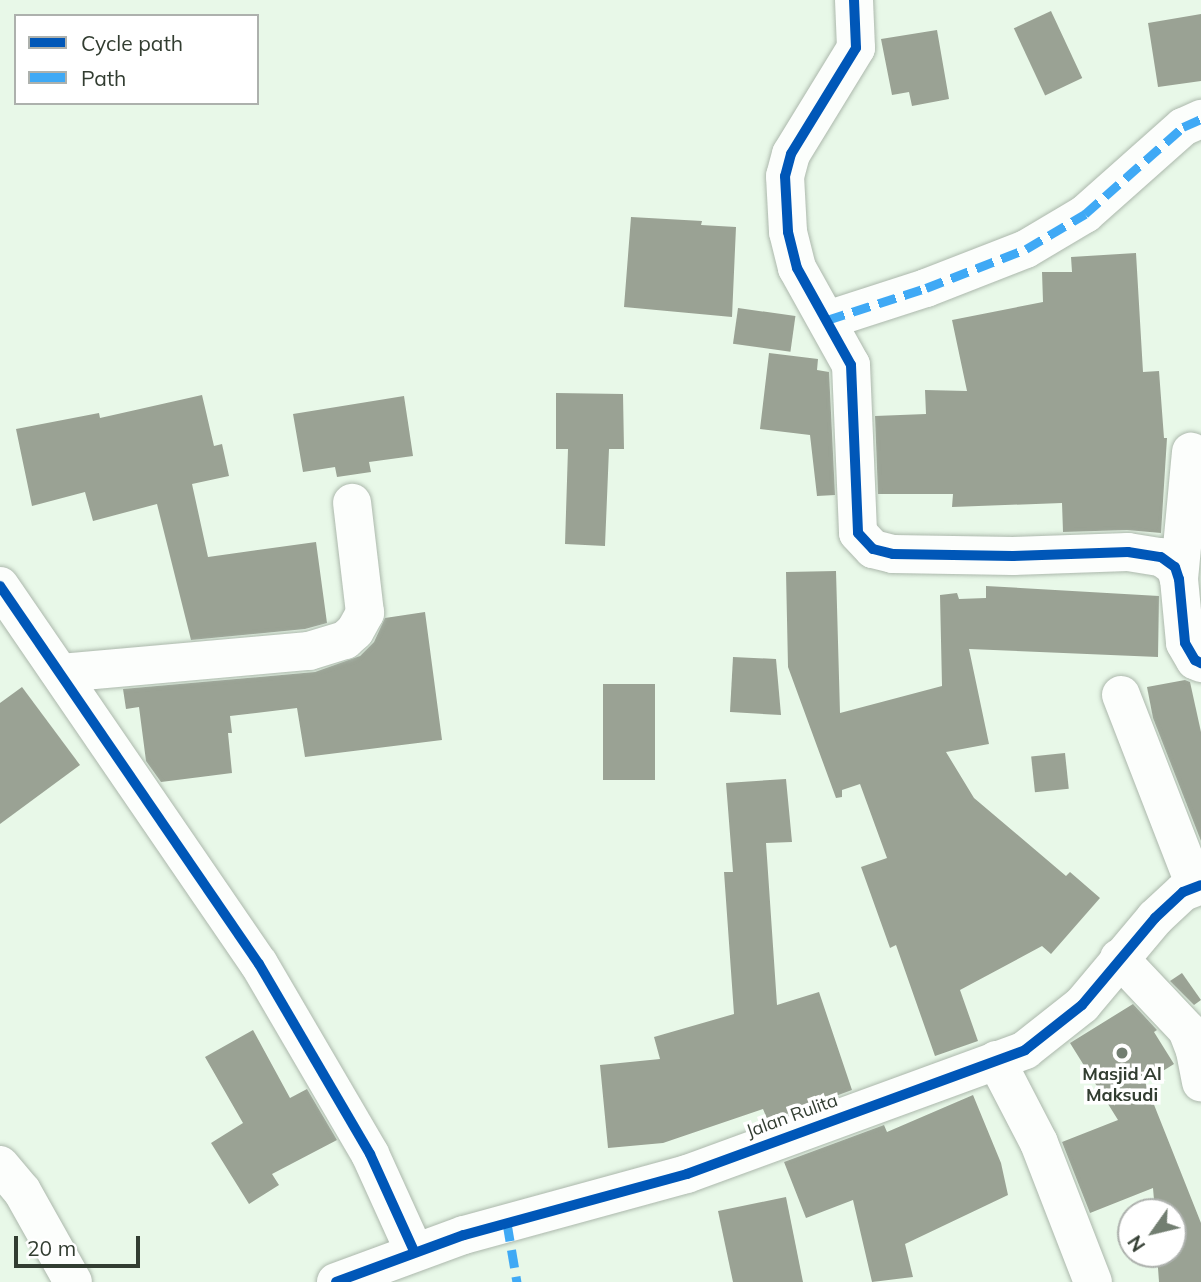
<!DOCTYPE html>
<style>
body{margin:0}
#map{position:relative;width:1201px;height:1282px;overflow:hidden;background:#e8f8e8;font-family:Mulish,sans-serif}
div>[style]{position:absolute}
.building>*{inset:0;background:#9aa294;transform-origin:0 0}
.roads{filter:drop-shadow(0 0 2px #acb8ac) drop-shadow(0 0 2px #acb8ac)}
.street>*{height:38px;margin:-19px;padding:0 19px;transform-origin:19px;border-radius:19px;background:#fcfefc}
.quiet>*{height:9px;margin-top:-4.5px;transform-origin:0;background:repeating-linear-gradient(90deg,#3fa9f5 0 18px,transparent 0 27px)}
.cycleway>*{height:10px;margin:-5px;padding:0 5px;transform-origin:5px;border-radius:5px;background:#0057b8}
.dots>*{width:19px;height:19px;translate:-50% -50%;box-sizing:border-box;border:4px solid #fff;border-radius:50%}
span{translate:-50% -50%;white-space:nowrap;text-align:center;line-height:1.15;-webkit-text-stroke:7px #fff;paint-order:stroke}
.poi-label{font-size:18px;color:#323d31;font-weight:700}
.street-label{font-size:18px;color:#323d31}
.legend{position:absolute;left:14px;top:14px;width:245px;height:91px;box-sizing:border-box;background:#fff;border:2px solid #adb1ad;margin:0;padding:9px 12px;list-style:none;font-size:21px;color:#323d31}
.legend li{display:flex;align-items:center;gap:14px;height:35px}
.legend b{width:35px;border:2px solid #adb1ad}
.north{position:absolute;left:1117px;top:1198px;width:70px;height:70px;box-sizing:border-box;background:#fff;border:2px solid #adb1ad;border-radius:50%;rotate:236deg;font-size:19px;font-weight:700;line-height:28px;text-align:center;color:#323d31}
.north::after{content:'';display:block;margin:auto;width:24px;height:32px;background:#727e71;clip-path:polygon(50% 0,100% 100%,50% 72%,0 100%)}
.scale{position:absolute;left:14px;top:1236px;width:126px;height:32px;box-sizing:border-box;border:4px solid #323d31;border-top:0;padding-left:9px;font-size:21px;line-height:24px;white-space:nowrap;color:#323d31;-webkit-text-stroke:5px #fff;paint-order:stroke}
</style>
<div id="map">
<div class="building">
<i style="left:1051px;top:11px;width:74px;height:41px;rotate:65deg"></i>
<i style="clip-path:polygon(1201px 14px,1201px 81px,1158px 87px,1148px 23px)"></i>
<i style="clip-path:polygon(937px 30px,949px 99px,912px 106px,909px 92px,892px 95px,881px 39px)"></i>
<i style="clip-path:polygon(631px 217px,702px 221px,701px 225px,736px 227px,732px 317px,624px 307px)"></i>
<i style="clip-path:polygon(1136px 253px,1143px 372px,1159px 371px,1164px 438px,1167px 438px,1161px 533px,1127px 530px,1063px 532px,1062px 503px,952px 507px,953px 494px,878px 494px,875px 416px,926px 414px,925px 390px,967px 391px,952px 320px,1043px 302px,1042px 272px,1072px 272px,1071px 257px)"></i>
<i style="left:738px;top:308px;width:58px;height:36px;rotate:8deg"></i>
<i style="clip-path:polygon(769px 353px,818px 359px,817px 370px,829px 372px,835px 495px,817px 496px,810px 435px,760px 429px)"></i>
<i style="clip-path:polygon(556px 393px,623px 394px,624px 449px,609px 449px,605px 546px,565px 544px,568px 449px,556px 449px)"></i>
<i style="clip-path:polygon(202px 395px,214px 446px,222px 444px,229px 476px,192px 484px,208px 557px,316px 542px,327px 623px,305px 629px,191px 640px,157px 504px,93px 521px,85px 492px,32px 506px,16px 429px,99px 413px,100px 418px)"></i>
<i style="clip-path:polygon(404px 396px,413px 456px,369px 462px,371px 472px,337px 477px,335px 467px,303px 472px,293px 414px)"></i>
<i style="clip-path:polygon(836px 571px,840px 713px,942px 686px,940px 595px,957px 593px,959px 599px,986px 598px,986px 586px,1159px 596px,1158px 657px,969px 649px,989px 744px,946px 752px,974px 798px,1066px 876px,1070px 872px,1100px 898px,1051px 954px,1042px 946px,960px 990px,978px 1041px,935px 1056px,896px 945px,890px 948px,861px 867px,887px 858px,860px 784px,842px 790px,842px 797px,836px 798px,788px 667px,786px 572px)"></i>
<i style="clip-path:polygon(425px 612px,442px 740px,305px 757px,297px 708px,230px 716px,232px 733px,228px 733px,232px 773px,161px 782px,146px 761px,139px 707px,126px 709px,123px 689px,315px 672px,360px 656px,374px 642px,385px 618px)"></i>
<i style="clip-path:polygon(733px 657px,776px 659px,781px 715px,730px 712px)"></i>
<i style="clip-path:polygon(1185px 680px,1190px 682px,1201px 732px,1201px 841px,1153px 718px,1147px 687px)"></i>
<i style="left:603px;top:684px;width:52px;height:96px"></i>
<i style="clip-path:polygon(22px 687px,80px 765px,0 824px,0 703px)"></i>
<i style="left:1065px;top:753px;width:36px;height:34px;rotate:84deg"></i>
<i style="clip-path:polygon(786px 779px,792px 842px,766px 843px,777px 1005px,819px 992px,852px 1090px,768px 1121px,763px 1109px,663px 1143px,608px 1148px,600px 1065px,660px 1059px,654px 1037px,734px 1014px,724px 872px,733px 872px,726px 783px)"></i>
<i style="clip-path:polygon(1182px 973px,1201px 1000px,1194px 1005px,1170px 981px)"></i>
<i style="clip-path:polygon(1133px 1004px,1157px 1030px,1154px 1032px,1174px 1064px,1145px 1082px,1201px 1223px,1201px 1282px,1159px 1282px,1157px 1254px,1173px 1254px,1173px 1212px,1155px 1212px,1153px 1188px,1090px 1213px,1062px 1142px,1118px 1120px,1070px 1043px)"></i>
<i style="clip-path:polygon(253px 1030px,290px 1098px,307px 1089px,337px 1140px,272px 1174px,279px 1185px,249px 1204px,211px 1143px,243px 1123px,205px 1057px)"></i>
<i style="clip-path:polygon(973px 1095px,1001px 1163px,1008px 1195px,905px 1244px,913px 1277px,872px 1282px,853px 1200px,806px 1218px,784px 1162px,884px 1125px,887px 1132px)"></i>
<i style="clip-path:polygon(786px 1197px,803px 1282px,733px 1282px,718px 1211px)"></i>
</div>
<div class="roads">
<div class="street">
<i style="left:854px;top:0;width:48px;rotate:87.6deg"></i>
<i style="left:856px;top:48px;width:124px;rotate:121.5deg"></i>
<i style="left:791px;top:154px;width:23px;rotate:105deg"></i>
<i style="left:785px;top:176px;width:56px;rotate:86.9deg"></i>
<i style="left:788px;top:232px;width:37px;rotate:76deg"></i>
<i style="left:797px;top:268px;width:111px;rotate:60.9deg"></i>
<i style="left:851px;top:365px;width:168px;rotate:87.6deg"></i>
<i style="left:858px;top:533px;width:22px;rotate:47deg"></i>
<i style="left:873px;top:549px;width:21px;rotate:14deg"></i>
<i style="left:893px;top:554px;width:120px;rotate:1deg"></i>
<i style="left:1013px;top:556px;width:115px;rotate:-2deg"></i>
<i style="left:1128px;top:552px;width:33px;rotate:9deg"></i>
<i style="left:1161px;top:557px;width:17px;rotate:36deg"></i>
<i style="left:1175px;top:567px;width:13px;rotate:72deg"></i>
<i style="left:1179px;top:579px;width:64px;rotate:84.6deg"></i>
<i style="left:1185px;top:643px;width:20px;rotate:60deg"></i>
<i style="left:1195px;top:660px;width:7px;rotate:27deg"></i>
<i style="left:827px;top:320px;width:104px;rotate:-17.9deg"></i>
<i style="left:926px;top:288px;width:107px;rotate:-21.3deg"></i>
<i style="left:1026px;top:249px;width:69px;rotate:-30.7deg"></i>
<i style="left:1085px;top:214px;width:131px;rotate:-41.6deg"></i>
<i style="left:1183px;top:127px;width:20px;rotate:-24deg"></i>
<i style="left:1179px;top:579px;width:128px;rotate:-84.6deg"></i>
<i style="left:0;top:586px;width:458px;rotate:55.6deg"></i>
<i style="left:259px;top:964px;width:220px;rotate:59.7deg"></i>
<i style="left:370px;top:1154px;width:107px;rotate:65.6deg"></i>
<i style="left:61px;top:673px;width:249px;rotate:-5.1deg"></i>
<i style="left:309px;top:651px;width:38px;rotate:-17deg"></i>
<i style="left:345px;top:640px;width:13px;rotate:-42deg"></i>
<i style="left:355px;top:631px;width:21px;rotate:-61deg"></i>
<i style="left:365px;top:613px;width:111px;rotate:-96.7deg"></i>
<i style="left:1121px;top:695px;width:205px;rotate:68.8deg"></i>
<i style="left:1119px;top:958px;width:99px;rotate:46.6deg"></i>
<i style="left:1187px;top:1030px;width:22px;rotate:69deg"></i>
<i style="left:1195px;top:1051px;width:32px;rotate:79deg"></i>
<i style="left:996px;top:1060px;width:93px;rotate:62.6deg"></i>
<i style="left:1039px;top:1143px;width:149px;rotate:68.8deg"></i>
<i style="left:0;top:1165px;width:34px;rotate:50deg"></i>
<i style="left:22px;top:1191px;width:104px;rotate:60.7deg"></i>
<i style="left:336px;top:1282px;width:136px;rotate:-20.2deg"></i>
<i style="left:464px;top:1235px;width:231px;rotate:-15.3deg"></i>
<i style="left:687px;top:1174px;width:360px;rotate:-20.1deg"></i>
<i style="left:1025px;top:1050px;width:73px;rotate:-38.3deg"></i>
<i style="left:1082px;top:1005px;width:114px;rotate:-50deg"></i>
<i style="left:1155px;top:918px;width:38px;rotate:-43deg"></i>
<i style="left:1183px;top:892px;width:19px;rotate:-21deg"></i>
</div>
</div>
<div class="quiet">
<i style="left:827px;top:320px;width:104px;rotate:-17.9deg"></i>
<i style="left:926px;top:288px;width:107px;rotate:-21.3deg"></i>
<i style="left:1026px;top:249px;width:69px;rotate:-30.7deg"></i>
<i style="left:1085px;top:214px;width:131px;rotate:-41.6deg"></i>
<i style="left:1183px;top:127px;width:20px;rotate:-24deg"></i>
<i style="left:507px;top:1223px;width:60px;rotate:80.4deg"></i>
</div>
<div class="cycleway">
<i style="left:854px;top:0;width:48px;rotate:87.6deg"></i>
<i style="left:856px;top:48px;width:124px;rotate:121.5deg"></i>
<i style="left:791px;top:154px;width:23px;rotate:105deg"></i>
<i style="left:785px;top:176px;width:56px;rotate:86.9deg"></i>
<i style="left:788px;top:232px;width:37px;rotate:76deg"></i>
<i style="left:797px;top:268px;width:111px;rotate:60.9deg"></i>
<i style="left:851px;top:365px;width:168px;rotate:87.6deg"></i>
<i style="left:858px;top:533px;width:22px;rotate:47deg"></i>
<i style="left:873px;top:549px;width:21px;rotate:14deg"></i>
<i style="left:893px;top:554px;width:120px;rotate:1deg"></i>
<i style="left:1013px;top:556px;width:115px;rotate:-2deg"></i>
<i style="left:1128px;top:552px;width:33px;rotate:9deg"></i>
<i style="left:1161px;top:557px;width:17px;rotate:36deg"></i>
<i style="left:1175px;top:567px;width:13px;rotate:72deg"></i>
<i style="left:1179px;top:579px;width:64px;rotate:84.6deg"></i>
<i style="left:1185px;top:643px;width:20px;rotate:60deg"></i>
<i style="left:1195px;top:660px;width:7px;rotate:27deg"></i>
<i style="left:0;top:586px;width:458px;rotate:55.6deg"></i>
<i style="left:259px;top:964px;width:220px;rotate:59.7deg"></i>
<i style="left:370px;top:1154px;width:107px;rotate:65.6deg"></i>
<i style="left:336px;top:1282px;width:136px;rotate:-20.2deg"></i>
<i style="left:464px;top:1235px;width:231px;rotate:-15.3deg"></i>
<i style="left:687px;top:1174px;width:360px;rotate:-20.1deg"></i>
<i style="left:1025px;top:1050px;width:73px;rotate:-38.3deg"></i>
<i style="left:1082px;top:1005px;width:114px;rotate:-50deg"></i>
<i style="left:1155px;top:918px;width:38px;rotate:-43deg"></i>
<i style="left:1183px;top:892px;width:19px;rotate:-21deg"></i>
</div>
<div class="dots">
<i style="left:1122px;top:1053px;background:#727e71"></i>
</div>
<div class="poi-label">
<span style="left:1122px;top:1085px">Masjid Al<br>Maksudi</span>
</div>
<div class="street-label">
<span style="left:792px;top:1116px;rotate:-20deg">Jalan Rulita</span>
</div>
<ul class="legend">
<li><b style="height:9px;background:#0057b8"></b>Cycle path</li>
<li><b style="height:9px;background:#3fa9f5"></b>Path</li>
</ul>
<div class="north">N</div>
<div class="scale">20 m</div>
</div>
